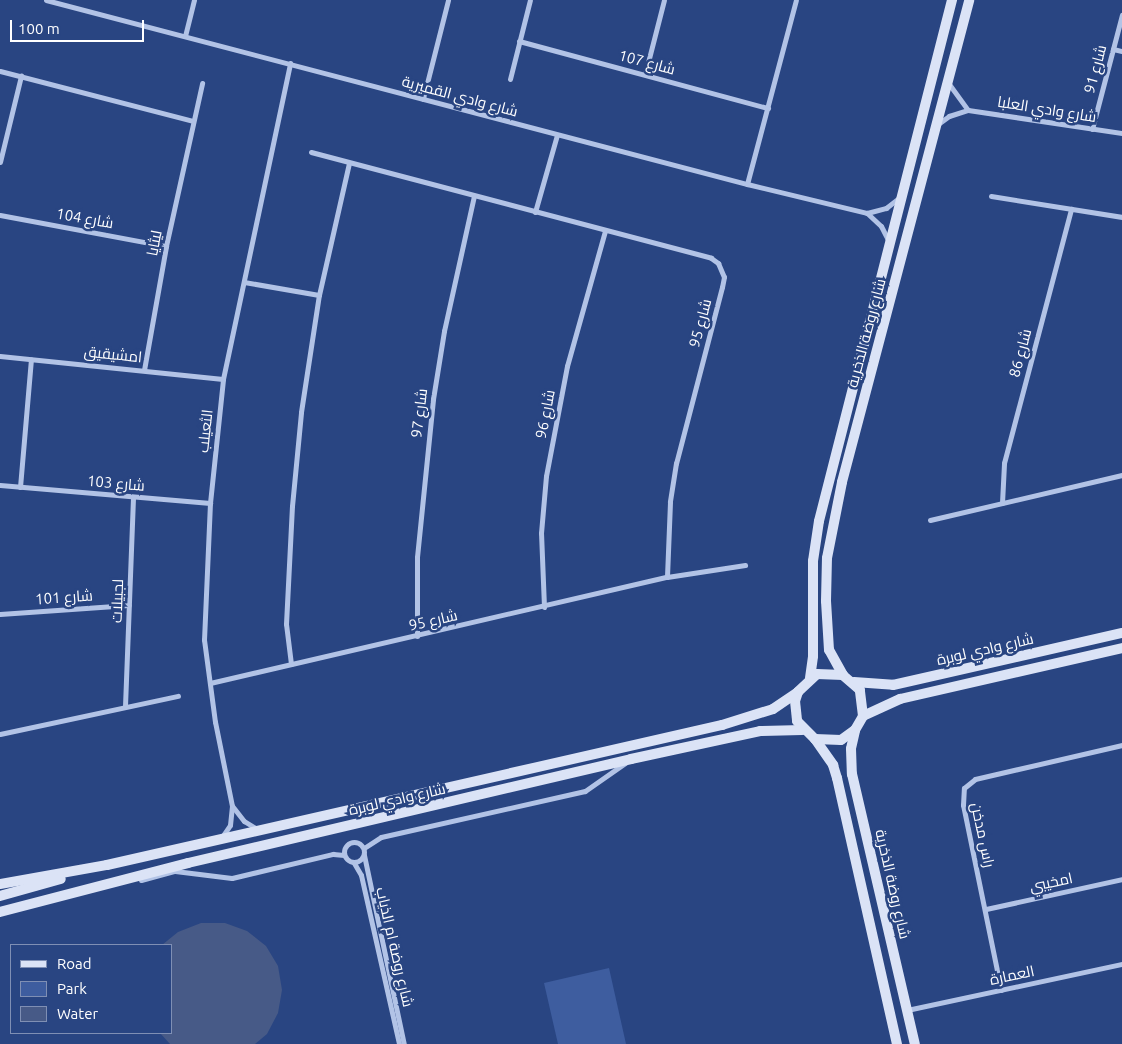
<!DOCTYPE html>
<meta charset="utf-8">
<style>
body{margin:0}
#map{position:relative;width:1122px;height:1044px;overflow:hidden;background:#294582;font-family:Ubuntu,Cairo,sans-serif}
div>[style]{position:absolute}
.green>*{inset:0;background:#3e5d9f}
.water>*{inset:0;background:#475a87}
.street>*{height:5px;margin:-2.5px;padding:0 2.5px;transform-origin:2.5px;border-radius:2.5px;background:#b2c3e6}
.street>.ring{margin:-2.5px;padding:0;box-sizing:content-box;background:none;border:5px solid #b2c3e6;border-radius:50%}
.secondary>*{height:10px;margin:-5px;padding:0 5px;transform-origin:5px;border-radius:5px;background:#dbe3f6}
span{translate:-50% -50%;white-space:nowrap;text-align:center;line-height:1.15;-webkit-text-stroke:5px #294582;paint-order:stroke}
.street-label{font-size:15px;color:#fff}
.legend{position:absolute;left:10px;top:944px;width:162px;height:90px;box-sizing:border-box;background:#294582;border:1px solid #7f8fb4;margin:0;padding:6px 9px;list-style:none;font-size:15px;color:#fff}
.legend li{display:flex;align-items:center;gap:10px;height:25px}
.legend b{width:25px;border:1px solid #7f8fb4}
.scale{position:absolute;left:10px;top:20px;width:134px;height:22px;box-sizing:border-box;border:2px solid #fff;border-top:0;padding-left:6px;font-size:15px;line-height:18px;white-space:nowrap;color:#fff;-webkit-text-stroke:4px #294582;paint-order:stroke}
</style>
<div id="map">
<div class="green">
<i style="clip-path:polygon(609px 968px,626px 1044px,558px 1044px,544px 983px)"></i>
</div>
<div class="water">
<i style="clip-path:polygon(201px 923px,225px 923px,247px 931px,266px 946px,278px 966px,282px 990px,278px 1013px,267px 1034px,255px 1044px,170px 1044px,160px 1033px,171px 1033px,171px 945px,162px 945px,178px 932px)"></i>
</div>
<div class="street">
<i style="left:46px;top:0;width:725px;rotate:14.71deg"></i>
<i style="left:747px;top:184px;width:123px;rotate:13.6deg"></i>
<i style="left:867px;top:213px;width:20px;rotate:-15deg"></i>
<i style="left:886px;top:208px;width:16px;rotate:-38deg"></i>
<i style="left:185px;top:36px;width:37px;rotate:-76deg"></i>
<i style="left:519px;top:41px;width:258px;rotate:15.1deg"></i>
<i style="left:1113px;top:49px;width:9px;rotate:13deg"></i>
<i style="left:0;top:71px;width:199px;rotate:14.5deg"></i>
<i style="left:645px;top:74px;width:76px;rotate:-75.6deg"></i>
<i style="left:510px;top:79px;width:81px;rotate:-75.8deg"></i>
<i style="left:949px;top:84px;width:32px;rotate:54deg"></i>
<i style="left:423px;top:99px;width:102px;rotate:-75.8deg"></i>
<i style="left:938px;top:124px;width:14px;rotate:-36deg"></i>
<i style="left:949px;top:116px;width:20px;rotate:-18deg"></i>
<i style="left:968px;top:110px;width:156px;rotate:8.5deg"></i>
<i style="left:1092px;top:129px;width:118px;rotate:-75.3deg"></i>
<i style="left:311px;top:152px;width:414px;rotate:14.8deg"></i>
<i style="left:711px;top:258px;width:9px;rotate:36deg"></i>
<i style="left:718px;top:263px;width:15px;rotate:67deg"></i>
<i style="left:724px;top:277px;width:10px;rotate:101deg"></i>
<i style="left:722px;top:287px;width:182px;rotate:104.6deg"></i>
<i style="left:676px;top:463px;width:39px;rotate:99deg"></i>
<i style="left:670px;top:502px;width:75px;rotate:92.3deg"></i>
<i style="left:0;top:162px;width:89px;rotate:-76.3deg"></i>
<i style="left:747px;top:184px;width:190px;rotate:-75.1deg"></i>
<i style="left:991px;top:196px;width:133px;rotate:9.1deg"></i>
<i style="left:535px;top:212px;width:80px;rotate:-74.1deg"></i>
<i style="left:867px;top:213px;width:19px;rotate:43deg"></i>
<i style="left:881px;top:226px;width:18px;rotate:63deg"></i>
<i style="left:0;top:215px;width:169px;rotate:10.6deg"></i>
<i style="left:244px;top:282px;width:76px;rotate:9.8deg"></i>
<i style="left:0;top:356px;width:224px;rotate:5.9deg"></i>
<i style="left:144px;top:370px;width:126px;rotate:-79.9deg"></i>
<i style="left:166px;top:246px;width:167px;rotate:-77.5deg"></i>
<i style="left:0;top:485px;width:211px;rotate:4.9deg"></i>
<i style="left:20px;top:487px;width:128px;rotate:-85.1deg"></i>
<i style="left:1002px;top:503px;width:40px;rotate:-87.1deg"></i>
<i style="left:1004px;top:463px;width:263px;rotate:-75.2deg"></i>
<i style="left:930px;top:520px;width:197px;rotate:-13.2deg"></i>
<i style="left:544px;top:607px;width:74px;rotate:-92.3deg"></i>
<i style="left:541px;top:533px;width:57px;rotate:-85deg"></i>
<i style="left:546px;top:476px;width:112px;rotate:-79.2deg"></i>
<i style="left:567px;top:366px;width:140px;rotate:-74.3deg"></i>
<i style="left:0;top:614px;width:129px;rotate:-4deg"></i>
<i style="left:417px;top:636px;width:79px;rotate:-90deg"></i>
<i style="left:417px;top:557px;width:159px;rotate:-84.2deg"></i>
<i style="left:433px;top:399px;width:69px;rotate:-80.8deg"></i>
<i style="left:444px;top:331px;width:138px;rotate:-77.5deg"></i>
<i style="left:291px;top:664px;width:40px;rotate:-97.1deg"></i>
<i style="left:286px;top:624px;width:118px;rotate:-87.1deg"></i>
<i style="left:292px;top:506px;width:94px;rotate:-84.5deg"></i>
<i style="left:301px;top:412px;width:118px;rotate:-81.3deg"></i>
<i style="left:319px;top:295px;width:135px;rotate:-77.2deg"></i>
<i style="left:210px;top:683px;width:469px;rotate:-13.1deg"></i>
<i style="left:667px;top:577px;width:79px;rotate:-8.7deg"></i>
<i style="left:125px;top:706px;width:209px;rotate:-87.8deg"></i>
<i style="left:0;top:734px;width:182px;rotate:-12.1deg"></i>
<i style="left:233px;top:807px;width:18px;rotate:52deg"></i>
<i style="left:244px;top:821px;width:15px;rotate:32deg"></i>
<i style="left:222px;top:837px;width:14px;rotate:-56deg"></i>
<i style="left:230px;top:825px;width:19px;rotate:-84deg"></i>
<i style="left:232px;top:806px;width:86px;rotate:-101.4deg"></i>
<i style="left:215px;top:722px;width:83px;rotate:-97.6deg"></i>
<i style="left:204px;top:640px;width:137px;rotate:-87.5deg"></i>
<i style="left:210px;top:503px;width:125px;rotate:-84deg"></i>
<i style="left:223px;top:379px;width:323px;rotate:-78deg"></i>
<i class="ring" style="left:344px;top:842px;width:15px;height:15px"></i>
<i style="left:364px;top:848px;width:20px;rotate:-33deg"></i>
<i style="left:381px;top:837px;width:209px;rotate:-12.7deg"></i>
<i style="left:585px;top:791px;width:49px;rotate:-35deg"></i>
<i style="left:364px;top:855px;width:193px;rotate:78.1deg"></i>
<i style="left:354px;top:863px;width:14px;rotate:60deg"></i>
<i style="left:361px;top:875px;width:173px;rotate:77.3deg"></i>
<i style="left:141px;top:880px;width:35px;rotate:-15deg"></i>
<i style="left:175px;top:871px;width:57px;rotate:7deg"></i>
<i style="left:232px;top:878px;width:104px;rotate:-13.4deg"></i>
<i style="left:333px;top:854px;width:11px;rotate:5deg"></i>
<i style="left:986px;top:909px;width:139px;rotate:-12.4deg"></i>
<i style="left:1001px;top:990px;width:189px;rotate:-101.6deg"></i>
<i style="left:963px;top:805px;width:17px;rotate:-87deg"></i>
<i style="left:964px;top:788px;width:14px;rotate:-39deg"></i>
<i style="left:975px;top:779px;width:151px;rotate:-13deg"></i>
<i style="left:907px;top:1010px;width:220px;rotate:-12.1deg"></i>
</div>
<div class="secondary">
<i style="left:843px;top:675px;width:26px;rotate:-178deg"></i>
<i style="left:817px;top:674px;width:26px;rotate:137deg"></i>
<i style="left:798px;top:692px;width:9px;rotate:108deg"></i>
<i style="left:795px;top:701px;width:20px;rotate:84deg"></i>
<i style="left:797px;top:721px;width:25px;rotate:45deg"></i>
<i style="left:815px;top:739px;width:26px;rotate:2deg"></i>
<i style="left:841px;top:740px;width:17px;rotate:-36deg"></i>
<i style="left:855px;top:730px;width:16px;rotate:-60deg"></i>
<i style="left:863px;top:716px;width:26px;rotate:-97deg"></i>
<i style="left:860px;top:690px;width:23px;rotate:-139deg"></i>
<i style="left:843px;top:675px;width:29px;rotate:-119deg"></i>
<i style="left:829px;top:650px;width:49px;rotate:-93.5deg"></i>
<i style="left:826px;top:601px;width:43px;rotate:-88.7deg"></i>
<i style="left:827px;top:558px;width:77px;rotate:-78.8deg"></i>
<i style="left:842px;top:482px;width:498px;rotate:-75.2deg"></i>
<i style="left:810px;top:678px;width:22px;rotate:-82deg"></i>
<i style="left:813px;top:656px;width:95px;rotate:-90deg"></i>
<i style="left:813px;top:561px;width:40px;rotate:-81.5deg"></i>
<i style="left:819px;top:521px;width:538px;rotate:-75.68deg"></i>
<i style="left:854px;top:682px;width:39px;rotate:4deg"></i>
<i style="left:893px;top:685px;width:235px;rotate:-12.8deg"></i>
<i style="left:863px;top:716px;width:41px;rotate:-24.7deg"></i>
<i style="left:900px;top:699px;width:228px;rotate:-12.9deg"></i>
<i style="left:855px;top:731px;width:18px;rotate:103deg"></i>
<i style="left:851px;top:749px;width:25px;rotate:88deg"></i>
<i style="left:852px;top:774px;width:277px;rotate:76.9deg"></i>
<i style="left:815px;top:739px;width:32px;rotate:55deg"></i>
<i style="left:833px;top:765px;width:14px;rotate:73deg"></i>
<i style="left:837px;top:778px;width:273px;rotate:77.3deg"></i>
<i style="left:0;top:884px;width:109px;rotate:-10.1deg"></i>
<i style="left:107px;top:865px;width:631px;rotate:-12.82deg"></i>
<i style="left:722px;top:725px;width:53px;rotate:-17.4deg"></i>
<i style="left:773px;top:709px;width:30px;rotate:-34deg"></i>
<i style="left:0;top:896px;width:63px;rotate:-15.6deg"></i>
<i style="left:0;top:912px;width:194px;rotate:-14.6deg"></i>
<i style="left:188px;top:863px;width:455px;rotate:-13.2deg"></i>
<i style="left:631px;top:759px;width:132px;rotate:-12.2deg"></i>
<i style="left:760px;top:731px;width:42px;rotate:-1.4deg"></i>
</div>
<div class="street-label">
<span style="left:647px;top:62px;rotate:15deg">شارع 107</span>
<span style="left:1095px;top:69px;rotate:-75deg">شارع 91</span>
<span style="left:460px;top:96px;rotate:15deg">شارع وادي القميرية</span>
<span style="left:1047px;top:109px;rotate:9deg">شارع وادي العلبا</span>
<span style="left:85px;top:218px;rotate:10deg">شارع 104</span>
<span style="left:154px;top:243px;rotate:-79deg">ليثايا</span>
<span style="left:700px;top:323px;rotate:-75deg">شارع 95</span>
<span style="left:866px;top:333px;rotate:-75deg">شارع روضة الذخرية</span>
<span style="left:1020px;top:353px;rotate:-75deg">شارع 86</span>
<span style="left:113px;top:354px;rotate:6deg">امشيقيق</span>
<span style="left:419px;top:413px;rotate:-83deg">شارع 97</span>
<span style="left:545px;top:414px;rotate:-79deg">شارع 96</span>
<span style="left:205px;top:431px;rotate:-84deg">الثعيلب</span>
<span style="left:116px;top:483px;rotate:5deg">شارع 103</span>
<span style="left:64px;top:597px;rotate:-4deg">شارع 101</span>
<span style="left:117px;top:601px;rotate:-88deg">لجبيلات</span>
<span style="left:433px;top:620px;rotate:-13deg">شارع 95</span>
<span style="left:985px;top:649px;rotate:-13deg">شارع وادي لوبرة</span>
<span style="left:397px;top:799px;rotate:-13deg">شارع وادي لوبرة</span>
<span style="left:983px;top:835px;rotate:78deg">راس مدخن</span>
<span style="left:1051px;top:882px;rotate:-12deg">امخيبي</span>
<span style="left:893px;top:884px;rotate:77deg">شارع روضة الذخرية</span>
<span style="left:395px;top:947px;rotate:77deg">شارع روضة ام الذياب</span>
<span style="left:1012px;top:975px;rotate:-12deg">العمارة</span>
</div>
<ul class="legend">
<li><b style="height:6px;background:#dbe3f6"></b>Road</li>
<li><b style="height:14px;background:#3e5d9f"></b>Park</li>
<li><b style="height:14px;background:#475a87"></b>Water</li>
</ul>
<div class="scale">100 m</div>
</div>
